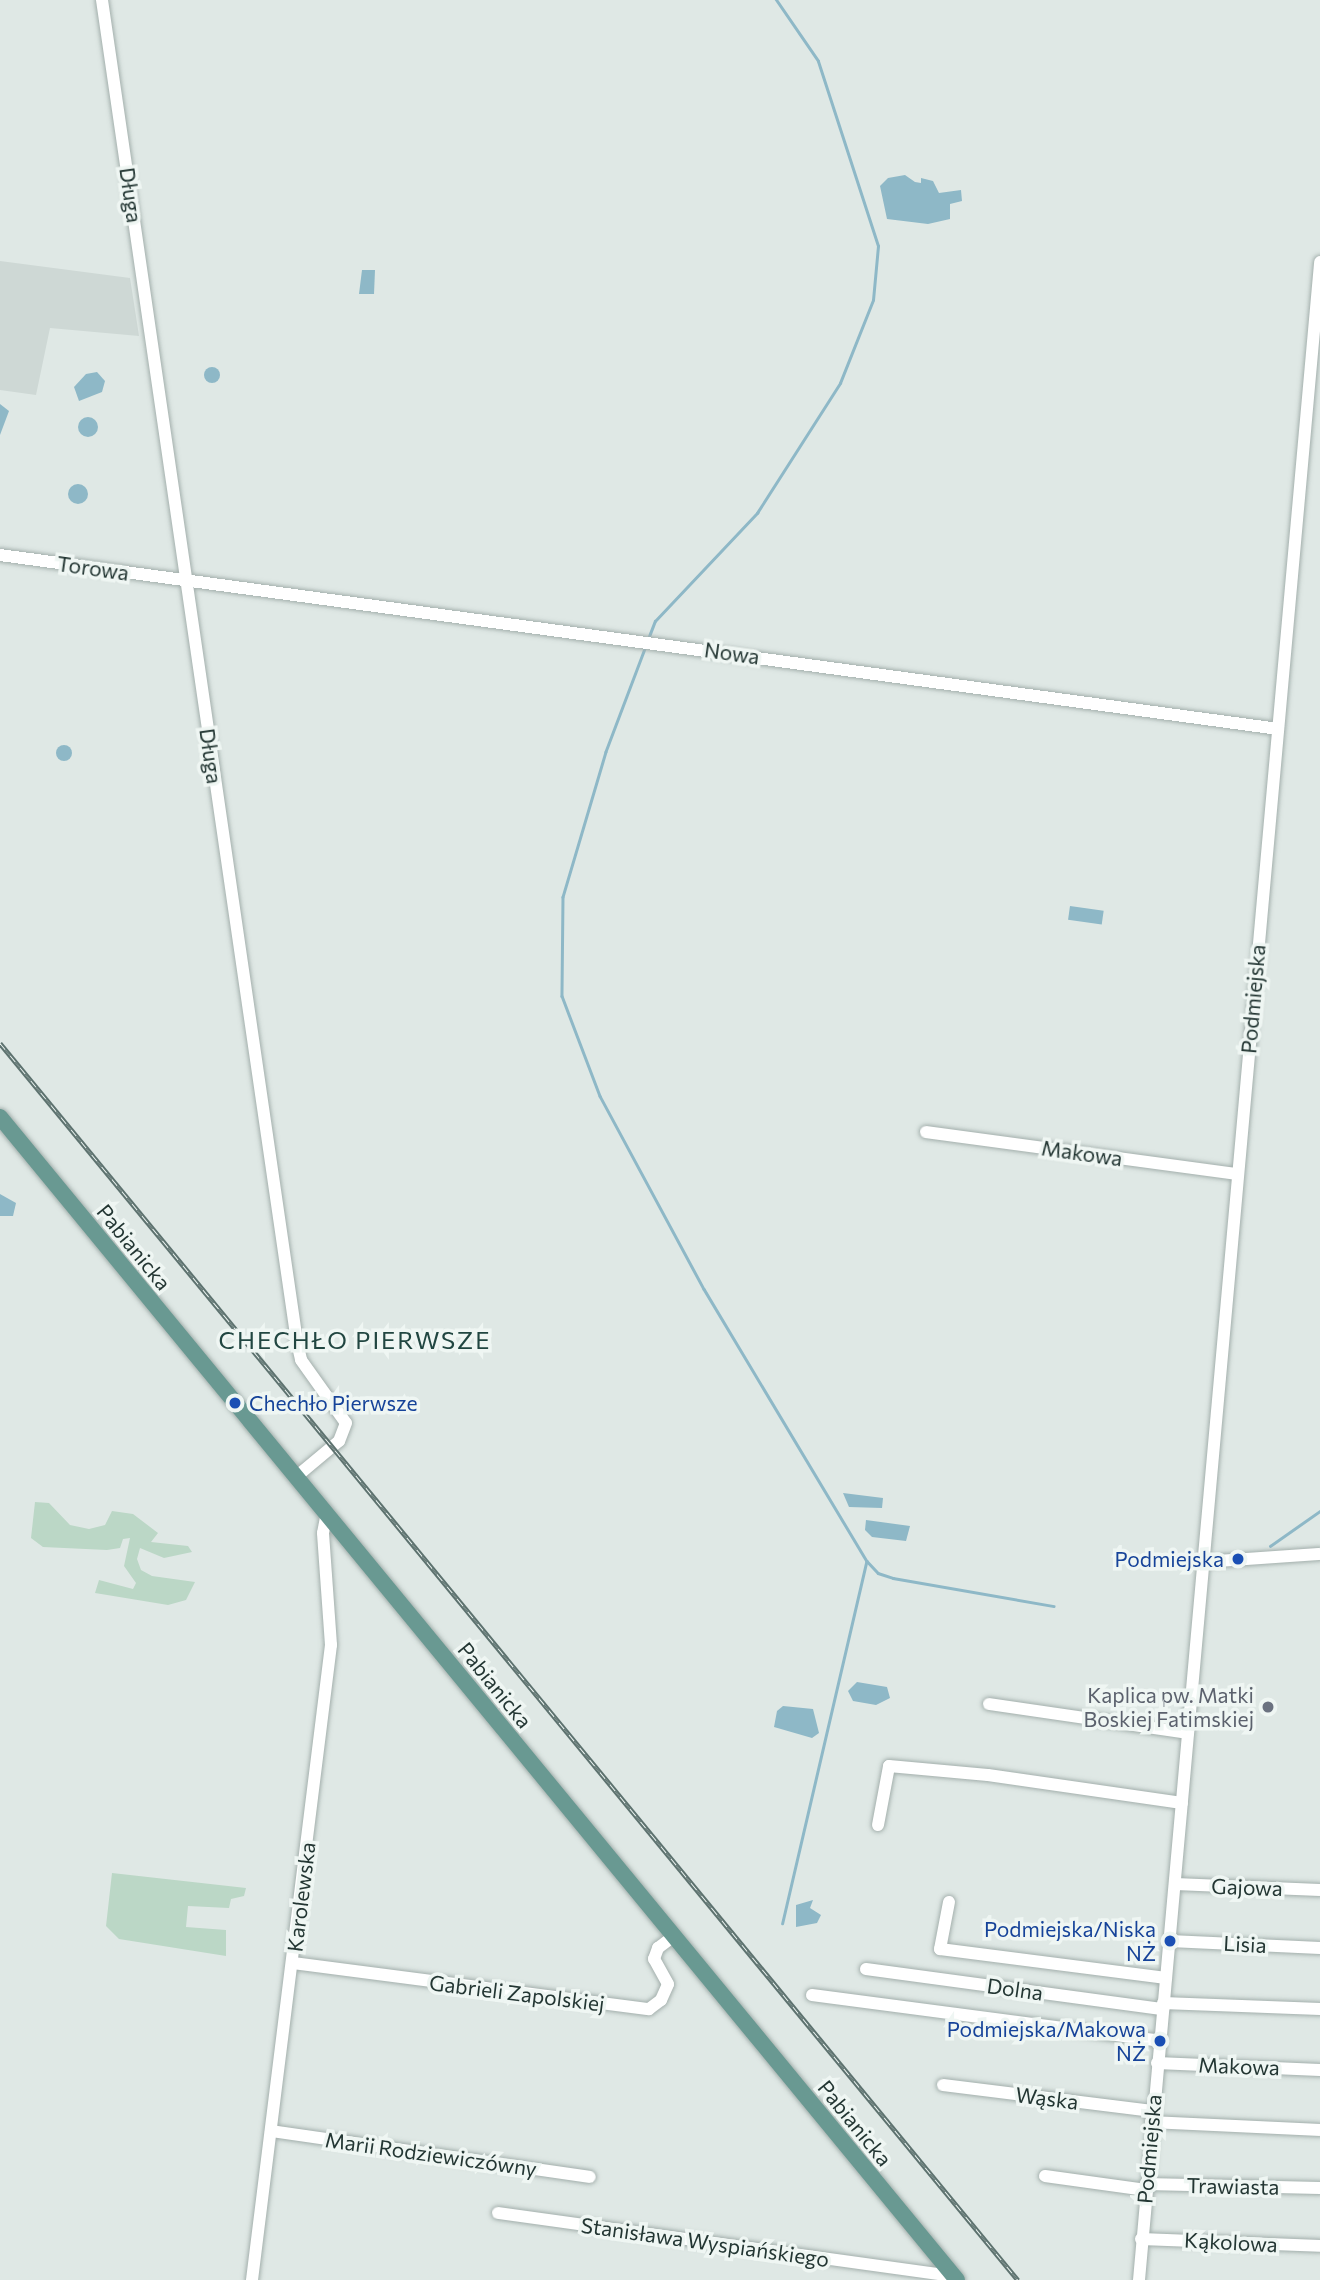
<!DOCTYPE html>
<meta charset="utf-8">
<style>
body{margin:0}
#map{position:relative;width:1320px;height:2280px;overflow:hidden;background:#dfe8e5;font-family:Commissioner,sans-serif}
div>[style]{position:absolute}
.built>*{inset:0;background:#ced8d5}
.green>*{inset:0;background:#bbd7c6}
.water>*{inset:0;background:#8eb8c7;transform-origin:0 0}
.round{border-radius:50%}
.stream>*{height:2.5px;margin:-1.25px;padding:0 1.25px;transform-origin:1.25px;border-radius:1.25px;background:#8eb8c7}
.roads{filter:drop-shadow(0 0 2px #a3afac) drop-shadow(0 0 2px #a3afac)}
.minor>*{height:12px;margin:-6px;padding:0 6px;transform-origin:6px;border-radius:6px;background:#fff}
.major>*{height:16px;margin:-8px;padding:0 8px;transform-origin:8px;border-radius:8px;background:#699992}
.rail>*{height:5px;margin-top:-2.5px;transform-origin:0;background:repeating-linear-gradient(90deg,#eff6f3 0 8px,#5d726f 0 16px);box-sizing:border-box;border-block:2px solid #5d726f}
.dots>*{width:19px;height:19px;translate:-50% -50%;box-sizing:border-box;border:4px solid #eff6f3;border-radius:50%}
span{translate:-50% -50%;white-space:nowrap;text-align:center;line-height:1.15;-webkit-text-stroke:7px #eff6f3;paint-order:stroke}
.street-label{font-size:21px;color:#233633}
.transit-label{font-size:21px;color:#164399}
.left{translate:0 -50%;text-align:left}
.right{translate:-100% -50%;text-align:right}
.worship-label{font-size:21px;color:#5b616d}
.quarter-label{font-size:24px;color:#214641;letter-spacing:2px}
</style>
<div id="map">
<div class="built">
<i style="clip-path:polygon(0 261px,130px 278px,139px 336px,50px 328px,36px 395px,0 390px)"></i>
</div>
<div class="green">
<i style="clip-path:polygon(35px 1502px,49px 1503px,70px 1525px,89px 1529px,105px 1525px,112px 1511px,133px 1514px,158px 1533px,151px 1542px,188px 1546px,192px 1552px,164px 1558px,140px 1548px,137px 1559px,141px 1570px,152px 1576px,195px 1582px,186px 1600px,168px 1605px,95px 1593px,99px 1580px,133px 1589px,136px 1583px,124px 1566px,130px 1538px,123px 1539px,120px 1548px,107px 1550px,43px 1547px,31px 1538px)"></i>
<i style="clip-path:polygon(112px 1873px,246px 1888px,244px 1896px,231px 1899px,229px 1908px,188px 1906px,186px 1927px,226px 1930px,226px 1956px,119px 1939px,106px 1926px)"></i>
</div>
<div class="water">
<i style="clip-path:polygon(905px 175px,915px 182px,921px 183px,921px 178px,933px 181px,939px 193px,961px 190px,962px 201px,950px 204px,950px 219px,928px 224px,887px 219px,880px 186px,888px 178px)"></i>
<i style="clip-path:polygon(362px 270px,375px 270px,374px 294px,359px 294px)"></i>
<i class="round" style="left:204px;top:367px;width:16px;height:16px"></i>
<i style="clip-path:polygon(97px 372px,105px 381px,102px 392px,79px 401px,74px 387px,86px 374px)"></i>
<i style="clip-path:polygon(0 404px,9px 411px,0 435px)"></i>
<i class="round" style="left:78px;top:417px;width:20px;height:20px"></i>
<i class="round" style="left:68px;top:484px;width:20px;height:20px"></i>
<i class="round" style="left:56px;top:745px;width:16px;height:16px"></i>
<i style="left:1070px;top:906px;width:34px;height:14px;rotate:8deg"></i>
<i style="clip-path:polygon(0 1194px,16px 1203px,13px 1216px,0 1216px)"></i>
<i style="clip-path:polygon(843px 1493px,883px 1498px,882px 1508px,849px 1507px)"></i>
<i style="clip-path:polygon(866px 1520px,910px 1526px,906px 1541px,872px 1537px,865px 1530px)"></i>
<i style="clip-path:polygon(857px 1682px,887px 1687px,890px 1698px,876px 1705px,853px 1701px,848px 1691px)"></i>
<i style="clip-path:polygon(783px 1706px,813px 1709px,819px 1733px,812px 1738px,774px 1727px,777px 1711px)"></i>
<i style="clip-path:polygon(813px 1900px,810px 1908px,821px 1915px,817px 1923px,796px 1927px,796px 1905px)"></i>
</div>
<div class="stream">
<i style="left:648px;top:639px;width:19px;rotate:-69deg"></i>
<i style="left:655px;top:621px;width:149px;rotate:-46.6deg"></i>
<i style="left:757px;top:513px;width:154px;rotate:-57.4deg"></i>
<i style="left:840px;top:383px;width:89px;rotate:-68.3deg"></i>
<i style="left:873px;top:300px;width:54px;rotate:-84.7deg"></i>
<i style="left:878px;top:246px;width:194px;rotate:-108deg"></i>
<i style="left:818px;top:61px;width:74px;rotate:-124.5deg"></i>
<i style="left:646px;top:646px;width:113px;rotate:110.7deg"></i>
<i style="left:606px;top:752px;width:151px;rotate:106.5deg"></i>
<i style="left:563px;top:897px;width:99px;rotate:90.6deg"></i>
<i style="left:562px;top:996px;width:107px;rotate:69.2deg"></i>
<i style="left:600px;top:1096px;width:219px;rotate:61.7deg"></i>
<i style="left:704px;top:1289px;width:317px;rotate:59.1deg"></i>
<i style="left:867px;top:1561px;width:372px;rotate:103.1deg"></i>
<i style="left:1270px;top:1546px;width:61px;rotate:-35deg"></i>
<i style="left:867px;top:1561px;width:16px;rotate:47deg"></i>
<i style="left:878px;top:1573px;width:16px;rotate:18deg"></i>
<i style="left:893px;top:1578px;width:163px;rotate:9.9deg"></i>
</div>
<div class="roads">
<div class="minor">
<i style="left:102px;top:0;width:1356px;rotate:81.73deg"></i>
<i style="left:297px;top:1342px;width:18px;rotate:77deg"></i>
<i style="left:301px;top:1360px;width:77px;rotate:54.5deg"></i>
<i style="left:346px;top:1423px;width:19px;rotate:111deg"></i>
<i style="left:339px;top:1441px;width:56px;rotate:140.1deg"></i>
<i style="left:0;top:555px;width:1290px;rotate:7.75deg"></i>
<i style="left:926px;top:1132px;width:314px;rotate:7.7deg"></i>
<i style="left:1202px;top:1562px;width:118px;rotate:-3.9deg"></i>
<i style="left:989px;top:1704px;width:201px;rotate:8.3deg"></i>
<i style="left:878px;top:1825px;width:60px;rotate:-79.4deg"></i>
<i style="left:889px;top:1766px;width:99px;rotate:5.2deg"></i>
<i style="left:988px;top:1775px;width:196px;rotate:8.2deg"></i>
<i style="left:1175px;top:1884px;width:145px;rotate:2.4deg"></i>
<i style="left:949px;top:1902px;width:48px;rotate:100.8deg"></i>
<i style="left:940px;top:1949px;width:228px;rotate:7.3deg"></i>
<i style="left:1170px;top:1941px;width:150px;rotate:2.7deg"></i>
<i style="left:293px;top:1963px;width:359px;rotate:7.4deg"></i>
<i style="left:649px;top:2009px;width:15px;rotate:-37deg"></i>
<i style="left:661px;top:2000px;width:17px;rotate:-66deg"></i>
<i style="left:668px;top:1984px;width:29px;rotate:-119deg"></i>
<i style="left:654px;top:1959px;width:12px;rotate:-70deg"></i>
<i style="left:658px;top:1948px;width:20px;rotate:-37deg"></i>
<i style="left:866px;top:1969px;width:300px;rotate:7.7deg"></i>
<i style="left:812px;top:1995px;width:351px;rotate:7.5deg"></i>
<i style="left:1163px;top:2003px;width:157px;rotate:2.2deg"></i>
<i style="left:1157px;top:2063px;width:163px;rotate:2.5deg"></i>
<i style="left:943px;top:2085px;width:211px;rotate:7.1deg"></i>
<i style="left:1151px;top:2122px;width:169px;rotate:2.7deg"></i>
<i style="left:271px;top:2131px;width:322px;rotate:8.2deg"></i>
<i style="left:1045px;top:2176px;width:102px;rotate:7.9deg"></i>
<i style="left:1146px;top:2184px;width:174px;rotate:1.3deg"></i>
<i style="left:498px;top:2213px;width:459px;rotate:7.9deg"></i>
<i style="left:1141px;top:2239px;width:179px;rotate:2.2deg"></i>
<i style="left:252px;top:2280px;width:640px;rotate:-82.91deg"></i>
<i style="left:331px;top:1645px;width:112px;rotate:-94.1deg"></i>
<i style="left:323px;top:1533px;width:20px;rotate:-79deg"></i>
<i style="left:1139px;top:2280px;width:2026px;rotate:-84.87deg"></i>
</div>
<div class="major">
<i style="left:0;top:1117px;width:1506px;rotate:50.55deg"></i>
</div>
</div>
<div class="rail">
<i style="left:0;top:1043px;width:1602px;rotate:50.55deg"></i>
</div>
<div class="dots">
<i style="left:235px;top:1403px;background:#1a4fb4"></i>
<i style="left:1238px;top:1559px;background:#1a4fb4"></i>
<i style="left:1268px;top:1707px;background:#6b7280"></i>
<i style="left:1170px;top:1941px;background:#1a4fb4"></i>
<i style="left:1160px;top:2041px;background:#1a4fb4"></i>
</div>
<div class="street-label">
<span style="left:131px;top:195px;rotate:82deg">Długa</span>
<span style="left:93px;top:568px;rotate:8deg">Torowa</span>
<span style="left:732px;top:653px;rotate:8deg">Nowa</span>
<span style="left:211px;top:756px;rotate:82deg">Długa</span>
<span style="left:1253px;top:999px;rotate:-85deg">Podmiejska</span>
<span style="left:1082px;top:1153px;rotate:8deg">Makowa</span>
<span style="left:134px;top:1247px;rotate:51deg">Pabianicka</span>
<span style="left:495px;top:1685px;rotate:51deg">Pabianicka</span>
<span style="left:1247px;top:1887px;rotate:2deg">Gajowa</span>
<span style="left:301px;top:1897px;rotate:-83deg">Karolewska</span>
<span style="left:1245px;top:1944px;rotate:3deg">Lisia</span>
<span style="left:1015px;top:1989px;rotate:8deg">Dolna</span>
<span style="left:517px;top:1993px;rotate:7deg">Gabrieli Zapolskiej</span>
<span style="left:1239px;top:2066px;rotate:2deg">Makowa</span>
<span style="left:1047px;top:2098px;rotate:7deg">Wąska</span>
<span style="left:855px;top:2123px;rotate:51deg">Pabianicka</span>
<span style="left:1149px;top:2149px;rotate:-85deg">Podmiejska</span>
<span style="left:431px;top:2154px;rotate:8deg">Marii Rodziewiczówny</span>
<span style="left:1233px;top:2186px;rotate:1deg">Trawiasta</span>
<span style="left:705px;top:2242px;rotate:8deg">Stanisława Wyspiańskiego</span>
<span style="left:1231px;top:2242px;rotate:3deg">Kąkolowa</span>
</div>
<div class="transit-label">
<span class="left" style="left:249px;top:1403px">Chechło Pierwsze</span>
<span class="right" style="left:1224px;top:1559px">Podmiejska</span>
<span class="right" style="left:1156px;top:1941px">Podmiejska/Niska<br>NŻ</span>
<span class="right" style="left:1146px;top:2041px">Podmiejska/Makowa<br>NŻ</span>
</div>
<div class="worship-label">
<span class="right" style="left:1254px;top:1707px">Kaplica pw. Matki<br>Boskiej Fatimskiej</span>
</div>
<div class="quarter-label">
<span style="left:355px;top:1340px">CHECHŁO PIERWSZE</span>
</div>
</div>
